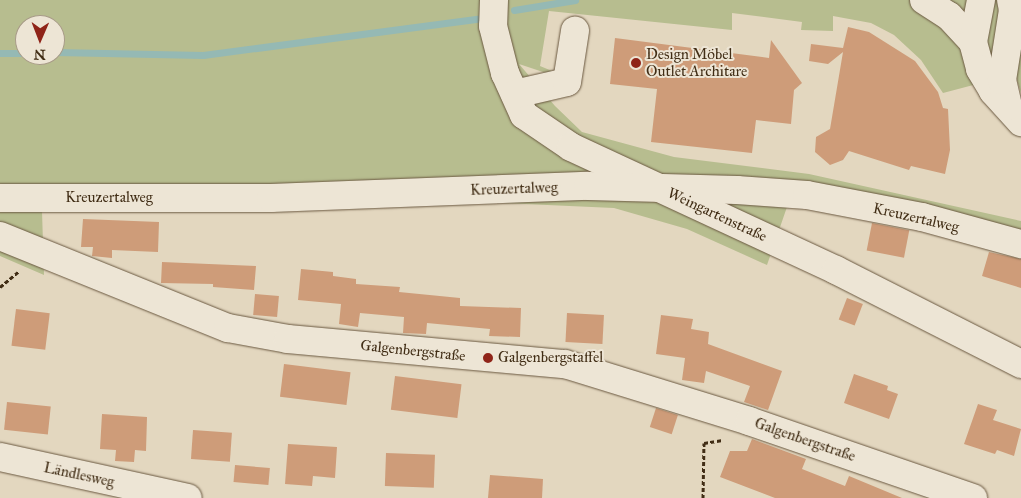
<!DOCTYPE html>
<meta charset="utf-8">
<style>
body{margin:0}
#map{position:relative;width:1021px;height:498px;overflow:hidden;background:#e3d7bf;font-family:"IM FELL Great Primer",serif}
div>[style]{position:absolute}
.green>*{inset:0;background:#b7bd8f}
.stream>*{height:7px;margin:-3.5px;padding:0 3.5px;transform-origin:3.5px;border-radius:3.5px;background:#95b9b4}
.building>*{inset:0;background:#ce9c79;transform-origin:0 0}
.path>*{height:3px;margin-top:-1.5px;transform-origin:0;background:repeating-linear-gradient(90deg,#412d15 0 4px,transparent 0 6.5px)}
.roads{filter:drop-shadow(0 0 1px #6a5840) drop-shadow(0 0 1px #6a5840)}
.minor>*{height:28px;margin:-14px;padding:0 14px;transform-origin:14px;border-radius:14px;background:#ede5d5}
.dots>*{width:14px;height:14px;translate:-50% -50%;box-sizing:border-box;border:2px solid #ede5d5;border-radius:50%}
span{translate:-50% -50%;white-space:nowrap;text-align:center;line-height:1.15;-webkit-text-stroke:4px #ede5d5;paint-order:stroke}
.poi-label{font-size:15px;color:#412d15}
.left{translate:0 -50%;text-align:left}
.street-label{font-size:15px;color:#412d15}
.north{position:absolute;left:15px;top:15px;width:50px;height:50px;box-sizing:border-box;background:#ede5d5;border:1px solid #a89b88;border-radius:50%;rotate:181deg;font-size:14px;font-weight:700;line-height:20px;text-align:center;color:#412d15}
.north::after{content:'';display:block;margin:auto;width:18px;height:22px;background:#8f2418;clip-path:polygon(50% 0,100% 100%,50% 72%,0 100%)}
</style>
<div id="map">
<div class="green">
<i style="clip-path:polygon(evenodd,0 0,1021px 0,1021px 93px,1015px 74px,943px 93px,921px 60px,894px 35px,871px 23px,833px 16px,833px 31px,801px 30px,802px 22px,732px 13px,732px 30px,549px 11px,540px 66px,552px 71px,552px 75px,519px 64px,555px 106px,582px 132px,674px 157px,809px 174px,1021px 221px,1021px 251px,939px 229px,788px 204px,767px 265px,687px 229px,614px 208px,477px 202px,42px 211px,44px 275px,0 256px,0 0,25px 25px,55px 25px,55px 55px,25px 55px,25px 25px)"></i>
</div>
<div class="stream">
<i style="left:514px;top:10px;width:62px;rotate:-9.3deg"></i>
<i style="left:55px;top:52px;width:148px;rotate:1.2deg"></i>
<i style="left:203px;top:55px;width:277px;rotate:-7.5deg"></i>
<i style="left:0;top:53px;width:25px"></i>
</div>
<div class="building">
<i style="clip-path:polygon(848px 27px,869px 32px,915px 61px,938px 92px,943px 108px,948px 109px,950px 150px,945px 174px,911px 166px,909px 170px,849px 151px,843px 160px,830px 165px,815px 152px,816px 137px,830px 129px,843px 52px,828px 64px,809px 61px,811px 44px,843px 48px)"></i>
<i style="clip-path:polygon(615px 38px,769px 58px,771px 40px,802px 83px,794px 90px,791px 124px,756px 120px,752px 153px,651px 142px,657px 89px,610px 84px)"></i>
<i style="clip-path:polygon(83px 219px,159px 222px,158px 252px,112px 250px,112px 258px,92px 256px,93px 247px,81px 247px)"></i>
<i style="left:872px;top:223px;width:38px;height:28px;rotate:11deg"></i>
<i style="clip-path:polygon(989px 252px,1021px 259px,1021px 288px,982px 276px)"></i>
<i style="clip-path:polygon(162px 262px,256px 266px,254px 290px,213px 287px,213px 284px,161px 283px)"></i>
<i style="clip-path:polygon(301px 269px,333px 272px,333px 276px,356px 279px,356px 284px,400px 287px,399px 292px,460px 298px,460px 306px,521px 308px,520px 337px,489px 336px,490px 329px,427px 323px,426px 334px,403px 333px,404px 317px,360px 313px,358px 327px,339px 324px,341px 304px,298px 300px)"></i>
<i style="left:255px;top:294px;width:24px;height:21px;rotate:5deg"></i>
<i style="left:847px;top:298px;width:17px;height:23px;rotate:21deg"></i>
<i style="left:16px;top:309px;width:34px;height:37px;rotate:7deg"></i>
<i style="left:567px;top:313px;width:37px;height:29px;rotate:3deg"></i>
<i style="clip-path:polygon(661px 315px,693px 319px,691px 329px,709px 332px,708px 344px,782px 371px,768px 410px,744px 402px,750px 386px,706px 371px,704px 383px,682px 380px,685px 358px,656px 354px)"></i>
<i style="left:284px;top:364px;width:67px;height:33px;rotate:7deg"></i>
<i style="clip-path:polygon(854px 374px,888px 386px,887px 390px,898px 394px,889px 419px,844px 403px)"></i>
<i style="left:395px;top:376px;width:67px;height:34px;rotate:7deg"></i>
<i style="left:7px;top:402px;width:44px;height:28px;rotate:6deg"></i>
<i style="clip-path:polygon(978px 404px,997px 410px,993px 420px,1021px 429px,1014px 456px,997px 450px,995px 454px,964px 444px)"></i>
<i style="left:656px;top:408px;width:23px;height:20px;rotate:18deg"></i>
<i style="clip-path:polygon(102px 414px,147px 417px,146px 451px,135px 450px,134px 462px,115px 461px,116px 450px,100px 449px)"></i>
<i style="left:193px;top:430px;width:39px;height:29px;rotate:4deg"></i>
<i style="clip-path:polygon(752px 439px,806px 459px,802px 469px,845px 486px,849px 476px,902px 498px,775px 498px,720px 477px,730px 451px,747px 451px)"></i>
<i style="clip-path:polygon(288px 444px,337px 447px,335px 478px,313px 476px,312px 486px,285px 484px)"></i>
<i style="left:386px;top:453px;width:49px;height:33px;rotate:2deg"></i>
<i style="left:235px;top:465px;width:35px;height:17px;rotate:5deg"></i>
<i style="clip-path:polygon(490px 475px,543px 479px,542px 498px,488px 498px)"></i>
</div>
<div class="path">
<i style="left:0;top:287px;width:26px;rotate:-40deg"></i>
<i style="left:703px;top:498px;width:55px;rotate:-89deg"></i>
<i style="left:704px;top:443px;width:19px;rotate:-9deg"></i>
</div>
<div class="roads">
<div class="minor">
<i style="left:494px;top:0;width:26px;rotate:92deg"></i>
<i style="left:493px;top:26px;width:49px;rotate:75.7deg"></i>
<i style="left:505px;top:73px;width:46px;rotate:65.7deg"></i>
<i style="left:524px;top:115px;width:57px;rotate:34.2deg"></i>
<i style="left:571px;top:147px;width:292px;rotate:24.9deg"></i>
<i style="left:836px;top:270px;width:208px;rotate:26.9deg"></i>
<i style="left:924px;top:0;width:30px;rotate:33deg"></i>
<i style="left:949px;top:16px;width:35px;rotate:47deg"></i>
<i style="left:981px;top:0;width:43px;rotate:100.8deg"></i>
<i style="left:973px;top:42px;width:28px;rotate:75deg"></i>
<i style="left:980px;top:69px;width:26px;rotate:59deg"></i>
<i style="left:993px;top:91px;width:42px;rotate:47.9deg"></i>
<i style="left:515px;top:94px;width:53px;rotate:-13deg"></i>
<i style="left:567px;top:82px;width:52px;rotate:-81.1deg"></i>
<i style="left:1008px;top:106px;width:27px;rotate:-103deg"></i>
<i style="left:1002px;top:80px;width:71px;rotate:-81.1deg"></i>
<i style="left:1013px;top:10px;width:10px;rotate:-101deg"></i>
<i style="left:0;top:198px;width:271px"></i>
<i style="left:271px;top:198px;width:317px;rotate:-2.2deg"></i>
<i style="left:588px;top:186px;width:149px;rotate:1.5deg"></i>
<i style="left:737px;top:190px;width:70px;rotate:4.1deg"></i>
<i style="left:807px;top:195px;width:117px;rotate:10.8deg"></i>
<i style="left:922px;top:217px;width:103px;rotate:15.3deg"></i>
<i style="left:0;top:236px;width:246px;rotate:22deg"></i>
<i style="left:228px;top:328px;width:61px;rotate:10.4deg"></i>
<i style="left:288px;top:339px;width:278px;rotate:5.2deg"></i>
<i style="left:565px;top:364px;width:193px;rotate:17.2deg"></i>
<i style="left:749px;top:421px;width:237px;rotate:19deg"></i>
<i style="left:0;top:457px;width:192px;rotate:12.3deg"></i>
</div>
</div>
<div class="dots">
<i style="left:636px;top:63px;background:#8f2418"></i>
<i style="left:488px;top:358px;background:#8f2418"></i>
</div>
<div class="poi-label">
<span class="left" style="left:646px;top:63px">Design Möbel<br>Outlet Architare</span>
<span class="left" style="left:498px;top:358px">Galgenbergstaffel</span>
</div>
<div class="street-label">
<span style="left:514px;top:189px;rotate:-2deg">Kreuzertalweg</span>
<span style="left:109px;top:198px">Kreuzertalweg</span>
<span style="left:717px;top:215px;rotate:25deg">Weingartenstraße</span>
<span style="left:916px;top:218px;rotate:13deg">Kreuzertalweg</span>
<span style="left:413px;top:351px;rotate:6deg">Galgenbergstraße</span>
<span style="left:805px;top:440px;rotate:19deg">Galgenbergstraße</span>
<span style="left:79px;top:475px;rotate:12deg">Ländlesweg</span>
</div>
<div class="north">N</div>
</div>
